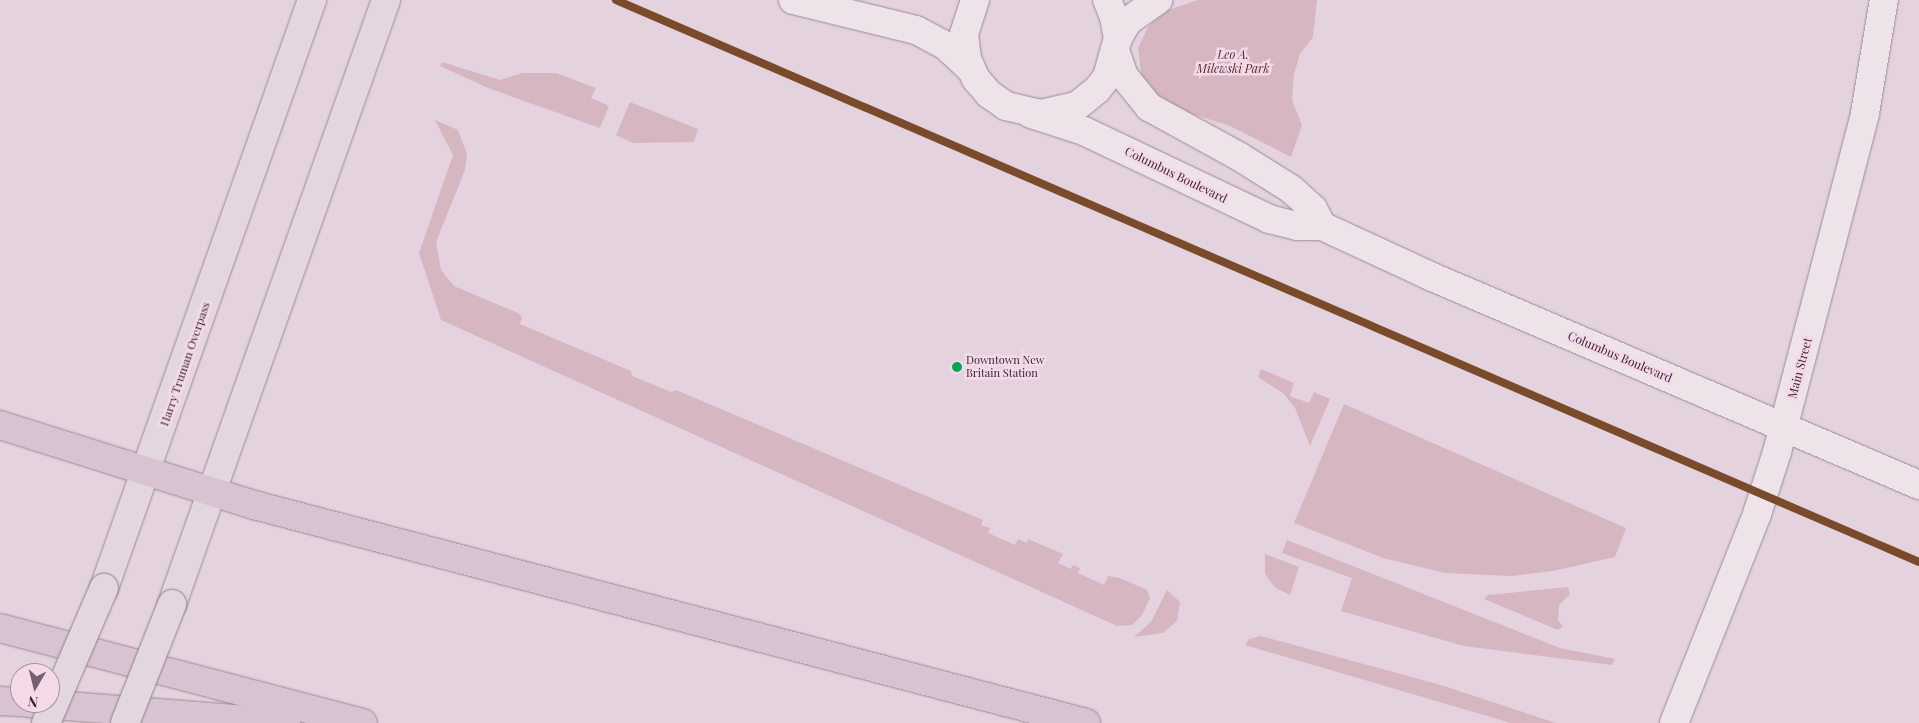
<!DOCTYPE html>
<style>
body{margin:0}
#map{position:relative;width:1919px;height:723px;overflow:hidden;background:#e4d3de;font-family:"Playfair Display",serif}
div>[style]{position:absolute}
.green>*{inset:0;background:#d6b6c0}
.roads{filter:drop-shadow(0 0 1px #9a8b96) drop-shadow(0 0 1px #9a8b96)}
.secondary>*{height:28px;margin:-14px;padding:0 14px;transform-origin:14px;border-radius:14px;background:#ede3e9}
.primary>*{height:28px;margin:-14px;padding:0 14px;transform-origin:14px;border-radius:14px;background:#e4d6df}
.highway>*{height:28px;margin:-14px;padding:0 14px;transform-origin:14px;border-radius:14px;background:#d8c3d2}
.bridges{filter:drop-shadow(0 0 1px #90818c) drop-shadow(0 0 1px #90818c)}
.primary-bridge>*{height:28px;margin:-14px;padding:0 14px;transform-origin:14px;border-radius:14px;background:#e4d6df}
.rail-1>*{height:8px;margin:-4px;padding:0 4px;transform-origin:4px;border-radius:4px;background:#7a4b2a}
.dots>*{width:14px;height:14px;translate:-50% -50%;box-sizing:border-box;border:2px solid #f4dae9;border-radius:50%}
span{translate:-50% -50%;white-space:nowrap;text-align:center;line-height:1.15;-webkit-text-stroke:5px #f4dae9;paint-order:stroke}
.bus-label{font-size:11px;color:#392235}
.left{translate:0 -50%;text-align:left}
.park-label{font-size:12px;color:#542a2d;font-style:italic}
.street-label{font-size:12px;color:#392235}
.north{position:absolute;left:10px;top:663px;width:50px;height:50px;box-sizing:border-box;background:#f4dae9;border:1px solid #a990a1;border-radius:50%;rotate:188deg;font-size:14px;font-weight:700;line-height:20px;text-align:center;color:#392235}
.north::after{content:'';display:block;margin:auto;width:18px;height:22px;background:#756070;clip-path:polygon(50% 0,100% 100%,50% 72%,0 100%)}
</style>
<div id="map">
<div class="green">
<i style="clip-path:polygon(1198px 0,1317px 0,1313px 37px,1300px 54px,1294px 74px,1292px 100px,1302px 125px,1291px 157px,1230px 126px,1164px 105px,1142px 80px,1138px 48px,1148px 27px,1165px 11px)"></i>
<i style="clip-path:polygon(442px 62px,500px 80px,523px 73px,556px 73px,596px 88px,591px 98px,609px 106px,600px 128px,488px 88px,440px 66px)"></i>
<i style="clip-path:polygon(630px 102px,698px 129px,694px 142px,633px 143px,616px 135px)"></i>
<i style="clip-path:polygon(435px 120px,458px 130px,467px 154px,465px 170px,436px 242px,441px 270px,454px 286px,518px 313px,522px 317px,520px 324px,631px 371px,632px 376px,671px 392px,676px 390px,983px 520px,981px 525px,990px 528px,988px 533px,1015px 545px,1018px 539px,1027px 543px,1028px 539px,1063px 554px,1058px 563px,1071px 569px,1073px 565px,1080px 568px,1078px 573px,1104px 585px,1108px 576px,1120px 578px,1147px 590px,1150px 598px,1142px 615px,1132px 625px,1117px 626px,441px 320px,419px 253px,453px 155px)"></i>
<i style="clip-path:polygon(1261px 369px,1294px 383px,1290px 396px,1309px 403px,1314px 392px,1330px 399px,1310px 446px,1295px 408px,1284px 394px,1258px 377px)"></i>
<i style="clip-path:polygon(1344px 404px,1626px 528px,1615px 557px,1553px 571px,1512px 576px,1445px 573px,1383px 558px,1294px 523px)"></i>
<i style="clip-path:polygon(1287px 540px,1560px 648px,1615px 659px,1612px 665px,1464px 646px,1341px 611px,1352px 578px,1282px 553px)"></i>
<i style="clip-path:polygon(1265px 554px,1299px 567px,1290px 595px,1276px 588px,1269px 580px,1265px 573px)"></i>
<i style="clip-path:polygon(1568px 587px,1570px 594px,1559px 605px,1558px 620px,1563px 626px,1558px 630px,1484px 599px,1488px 595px)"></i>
<i style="clip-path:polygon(1167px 590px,1180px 602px,1177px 621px,1163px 633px,1134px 637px,1151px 622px)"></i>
<i style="clip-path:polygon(1261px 636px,1441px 685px,1556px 723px,1511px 723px,1245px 645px,1249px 639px)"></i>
</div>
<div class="roads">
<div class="secondary">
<i style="left:793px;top:0;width:127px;rotate:13.7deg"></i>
<i style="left:916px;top:30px;width:34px;rotate:28deg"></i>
<i style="left:946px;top:46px;width:34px;rotate:43deg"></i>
<i style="left:975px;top:0;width:36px;rotate:108deg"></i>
<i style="left:964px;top:34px;width:25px;rotate:83deg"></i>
<i style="left:967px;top:59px;width:22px;rotate:66deg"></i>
<i style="left:976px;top:79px;width:20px;rotate:49deg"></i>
<i style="left:989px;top:94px;width:21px;rotate:35deg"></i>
<i style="left:1006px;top:106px;width:36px;rotate:13deg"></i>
<i style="left:1041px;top:114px;width:37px;rotate:-13deg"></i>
<i style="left:1077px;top:106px;width:26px;rotate:-39deg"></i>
<i style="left:1097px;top:90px;width:16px;rotate:-52deg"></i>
<i style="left:1107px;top:77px;width:41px;rotate:-74.2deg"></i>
<i style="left:1118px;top:38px;width:21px;rotate:-101deg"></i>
<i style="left:1114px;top:17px;width:18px;rotate:-112deg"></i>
<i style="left:1118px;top:38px;width:20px;rotate:-60deg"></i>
<i style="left:1128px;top:21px;width:37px;rotate:-35deg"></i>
<i style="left:1116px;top:53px;width:24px;rotate:71deg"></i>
<i style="left:1124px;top:76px;width:40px;rotate:51deg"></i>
<i style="left:1149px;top:107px;width:104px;rotate:28.8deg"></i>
<i style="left:1240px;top:157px;width:60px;rotate:32.1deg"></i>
<i style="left:1291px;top:189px;width:30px;rotate:42deg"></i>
<i style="left:1313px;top:209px;width:19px;rotate:62deg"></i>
<i style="left:1031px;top:114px;width:56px;rotate:17.8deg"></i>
<i style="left:1084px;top:131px;width:205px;rotate:25.4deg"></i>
<i style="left:1269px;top:219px;width:29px;rotate:14deg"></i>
<i style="left:1297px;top:226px;width:25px"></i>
<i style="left:1322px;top:226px;width:119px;rotate:24.8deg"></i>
<i style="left:1430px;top:276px;width:532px;rotate:23.14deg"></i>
<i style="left:1674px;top:723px;width:225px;rotate:-68.3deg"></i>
<i style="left:1757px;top:514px;width:65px;rotate:-72.1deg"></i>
<i style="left:1777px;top:452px;width:350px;rotate:-75.4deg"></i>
<i style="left:1865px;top:113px;width:115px;rotate:-80.5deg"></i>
</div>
<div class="primary">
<i style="left:104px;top:588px;width:624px;rotate:-70.52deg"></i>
<i style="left:172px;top:604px;width:641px;rotate:-70.49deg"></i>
</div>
<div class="highway">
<i style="left:0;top:425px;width:266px;rotate:17.5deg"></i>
<i style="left:254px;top:505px;width:860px;rotate:14.68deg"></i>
<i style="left:0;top:628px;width:375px;rotate:14.7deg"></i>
<i style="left:0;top:701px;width:20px;rotate:3deg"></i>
<i style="left:28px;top:703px;width:259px;rotate:4.4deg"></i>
</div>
</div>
<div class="bridges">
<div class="primary-bridge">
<i style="left:46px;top:723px;width:147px;rotate:-66.8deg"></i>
<i style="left:125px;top:723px;width:128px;rotate:-68.4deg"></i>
</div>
</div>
<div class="rail-1">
<i style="left:616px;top:0;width:1419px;rotate:23.33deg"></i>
</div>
<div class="dots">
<i style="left:957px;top:367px;background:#00a651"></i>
</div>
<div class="bus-label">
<span class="left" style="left:966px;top:367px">Downtown New<br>Britain Station</span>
</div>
<div class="park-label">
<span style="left:1233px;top:62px">Leo A.<br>Milewski Park</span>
</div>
<div class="street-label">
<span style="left:1176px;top:175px;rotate:26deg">Columbus Boulevard</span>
<span style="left:1620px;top:357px;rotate:23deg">Columbus Boulevard</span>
<span style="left:185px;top:364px;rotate:-71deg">Harry Truman Overpass</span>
<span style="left:1800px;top:368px;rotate:-75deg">Main Street</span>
</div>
<div class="north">N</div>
</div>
